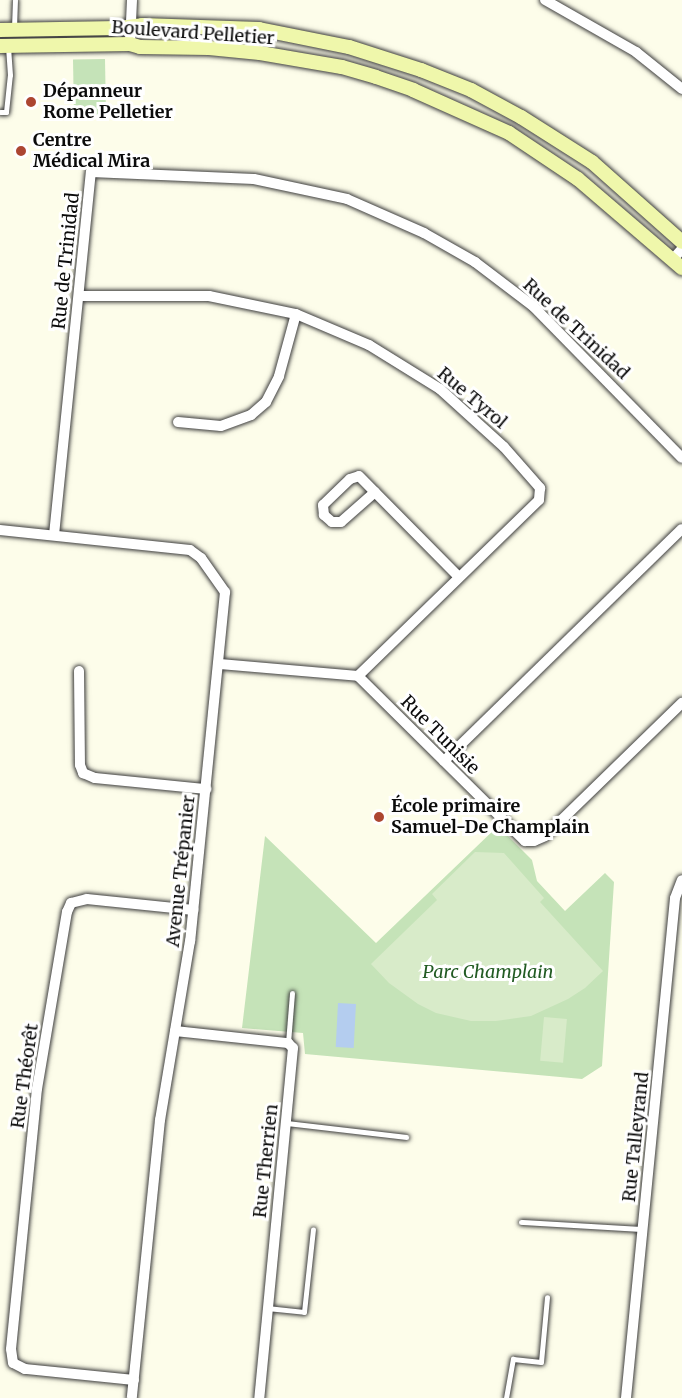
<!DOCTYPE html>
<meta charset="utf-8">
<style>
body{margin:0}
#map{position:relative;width:682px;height:1398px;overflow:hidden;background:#fdfdea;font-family:Merriweather,serif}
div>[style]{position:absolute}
.green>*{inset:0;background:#c5e3b8;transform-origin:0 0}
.pitch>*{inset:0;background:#d8ebc9;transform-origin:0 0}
.water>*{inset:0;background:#b4cdef;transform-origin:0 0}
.roads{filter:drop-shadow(0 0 2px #3e3e3e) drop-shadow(0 0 2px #3e3e3e)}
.lane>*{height:5px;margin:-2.5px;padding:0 2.5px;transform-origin:2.5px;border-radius:2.5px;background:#fff}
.street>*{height:10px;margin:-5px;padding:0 5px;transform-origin:5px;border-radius:5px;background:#fff}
.secondary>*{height:14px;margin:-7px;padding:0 7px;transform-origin:7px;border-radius:7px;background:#eff7ab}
.dots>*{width:16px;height:16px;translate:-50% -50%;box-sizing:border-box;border:3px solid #fff;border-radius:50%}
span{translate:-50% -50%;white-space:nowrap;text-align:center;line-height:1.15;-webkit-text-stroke:6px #fff;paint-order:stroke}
.street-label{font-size:18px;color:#0b0b0b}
.poi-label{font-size:18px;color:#0b0b0b;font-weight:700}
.left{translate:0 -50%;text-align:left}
.park-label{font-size:18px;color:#225b23;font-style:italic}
</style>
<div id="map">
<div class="green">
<i style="left:105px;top:59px;width:56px;height:32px;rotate:89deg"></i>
<i style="clip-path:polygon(498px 826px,532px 860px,537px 881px,565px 911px,605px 873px,614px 882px,602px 1066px,582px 1079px,305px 1054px,303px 1033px,242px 1028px,265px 836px,376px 943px)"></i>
</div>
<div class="pitch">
<i style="clip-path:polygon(475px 852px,504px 853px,544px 898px,540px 902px,603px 971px,585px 988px,568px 999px,531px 1016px,496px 1021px,471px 1021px,436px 1013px,418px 1004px,389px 983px,371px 964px,437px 900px,432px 894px)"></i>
<i style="left:544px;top:1017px;width:23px;height:44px;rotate:5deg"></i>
</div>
<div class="water">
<i style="left:338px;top:1003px;width:18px;height:44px;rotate:3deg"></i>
</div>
<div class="roads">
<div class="lane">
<i style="left:14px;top:28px;width:28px;rotate:-88deg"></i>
<i style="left:0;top:112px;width:6px"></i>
<i style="left:6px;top:112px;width:37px;rotate:-84deg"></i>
<i style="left:10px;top:75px;width:29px;rotate:-94deg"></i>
<i style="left:288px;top:1043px;width:50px;rotate:-85.4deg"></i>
<i style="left:287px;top:1123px;width:120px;rotate:6.7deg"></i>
<i style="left:521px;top:1222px;width:122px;rotate:3.3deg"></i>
<i style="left:267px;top:1308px;width:37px;rotate:6deg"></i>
<i style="left:304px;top:1312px;width:83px;rotate:-83.8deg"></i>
<i style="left:506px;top:1398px;width:40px;rotate:-80deg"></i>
<i style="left:513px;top:1359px;width:28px;rotate:6deg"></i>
<i style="left:541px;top:1362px;width:65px;rotate:-84.7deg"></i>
</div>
<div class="street">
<i style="left:545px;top:0;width:105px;rotate:29.7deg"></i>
<i style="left:636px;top:52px;width:59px;rotate:38.8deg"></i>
<i style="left:130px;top:44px;width:44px;rotate:-87.4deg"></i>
<i style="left:673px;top:259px;width:13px;rotate:-48deg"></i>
<i style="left:80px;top:296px;width:129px"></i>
<i style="left:209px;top:296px;width:89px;rotate:11.7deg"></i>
<i style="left:296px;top:314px;width:79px;rotate:23deg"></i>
<i style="left:369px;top:345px;width:84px;rotate:31.8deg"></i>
<i style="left:440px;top:389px;width:86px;rotate:42.2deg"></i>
<i style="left:504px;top:447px;width:55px;rotate:48.7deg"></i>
<i style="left:540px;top:488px;width:12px;rotate:95deg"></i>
<i style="left:539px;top:500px;width:252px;rotate:135.8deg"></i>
<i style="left:178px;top:422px;width:43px;rotate:5.3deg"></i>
<i style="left:221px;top:426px;width:32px;rotate:-20deg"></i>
<i style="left:251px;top:415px;width:20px;rotate:-41deg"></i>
<i style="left:266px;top:402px;width:29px;rotate:-63deg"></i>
<i style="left:279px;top:376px;width:64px;rotate:-74.7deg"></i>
<i style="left:375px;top:492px;width:45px;rotate:138.6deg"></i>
<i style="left:341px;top:522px;width:9px;rotate:180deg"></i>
<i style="left:332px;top:522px;width:11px;rotate:-139deg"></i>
<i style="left:324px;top:515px;width:10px;rotate:-96deg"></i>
<i style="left:323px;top:505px;width:37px;rotate:-44deg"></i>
<i style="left:350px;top:479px;width:9px;rotate:-18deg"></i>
<i style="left:359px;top:476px;width:141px;rotate:45.3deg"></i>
<i style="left:0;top:530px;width:191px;rotate:6deg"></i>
<i style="left:190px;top:550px;width:14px;rotate:36deg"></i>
<i style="left:201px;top:558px;width:42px;rotate:54.8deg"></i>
<i style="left:225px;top:592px;width:351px;rotate:95.7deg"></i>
<i style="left:190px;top:941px;width:181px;rotate:99.5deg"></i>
<i style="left:160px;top:1120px;width:279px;rotate:95.8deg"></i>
<i style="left:54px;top:535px;width:365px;rotate:-84.2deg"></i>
<i style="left:91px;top:172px;width:163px;rotate:2.5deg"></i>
<i style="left:254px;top:179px;width:95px;rotate:12.1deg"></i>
<i style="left:347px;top:199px;width:84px;rotate:23.8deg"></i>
<i style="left:424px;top:233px;width:59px;rotate:29.6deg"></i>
<i style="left:475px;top:262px;width:74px;rotate:37.3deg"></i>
<i style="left:534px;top:307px;width:211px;rotate:45.6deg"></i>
<i style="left:219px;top:664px;width:140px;rotate:4.9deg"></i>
<i style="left:358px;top:676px;width:235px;rotate:44.7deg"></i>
<i style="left:525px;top:841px;width:9px"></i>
<i style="left:534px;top:841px;width:12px;rotate:-24deg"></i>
<i style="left:545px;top:836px;width:191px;rotate:-44.2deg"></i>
<i style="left:79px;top:671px;width:94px;rotate:89.4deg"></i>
<i style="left:80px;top:765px;width:9px;rotate:69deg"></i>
<i style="left:83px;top:773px;width:13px;rotate:23deg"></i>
<i style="left:95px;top:778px;width:112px;rotate:5.7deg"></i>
<i style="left:444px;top:761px;width:332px;rotate:-44.3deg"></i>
<i style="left:175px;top:1031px;width:114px;rotate:6.1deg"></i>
<i style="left:288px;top:1043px;width:7px;rotate:45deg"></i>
<i style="left:293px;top:1048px;width:352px;rotate:95.5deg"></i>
<i style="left:134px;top:1380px;width:110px;rotate:-174.2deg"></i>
<i style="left:25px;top:1369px;width:13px;rotate:-153deg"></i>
<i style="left:13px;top:1363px;width:14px;rotate:-98deg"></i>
<i style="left:11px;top:1349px;width:261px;rotate:-84.3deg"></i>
<i style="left:37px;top:1089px;width:180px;rotate:-80.4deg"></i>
<i style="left:67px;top:912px;width:10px;rotate:-66deg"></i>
<i style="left:71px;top:903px;width:16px;rotate:-14deg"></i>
<i style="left:87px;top:899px;width:107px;rotate:5.9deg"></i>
<i style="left:626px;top:1398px;width:502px;rotate:-84.4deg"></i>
<i style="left:675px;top:898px;width:19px;rotate:-69deg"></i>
</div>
<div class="secondary">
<i style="left:0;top:30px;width:119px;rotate:-1deg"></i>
<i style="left:119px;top:28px;width:23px;rotate:-7deg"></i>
<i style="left:142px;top:25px;width:117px;rotate:2deg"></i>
<i style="left:259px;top:29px;width:92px;rotate:11.3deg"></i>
<i style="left:349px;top:47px;width:76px;rotate:17.7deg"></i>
<i style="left:421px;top:70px;width:54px;rotate:21.8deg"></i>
<i style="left:471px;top:90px;width:57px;rotate:28.4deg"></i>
<i style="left:521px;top:117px;width:84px;rotate:32.4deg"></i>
<i style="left:592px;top:162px;width:120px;rotate:41.6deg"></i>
<i style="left:0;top:46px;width:130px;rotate:-0.9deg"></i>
<i style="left:130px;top:44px;width:10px;rotate:17deg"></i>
<i style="left:140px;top:47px;width:69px;rotate:0.8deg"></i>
<i style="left:209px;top:48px;width:51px;rotate:5.6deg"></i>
<i style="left:260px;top:53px;width:83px;rotate:9.7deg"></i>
<i style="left:342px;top:67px;width:35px;rotate:16deg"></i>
<i style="left:376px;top:77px;width:39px;rotate:19deg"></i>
<i style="left:413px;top:90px;width:105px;rotate:24.1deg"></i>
<i style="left:509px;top:133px;width:83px;rotate:33.7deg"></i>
<i style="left:578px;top:179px;width:137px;rotate:40.6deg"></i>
</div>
</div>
<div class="dots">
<i style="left:31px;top:102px;background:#ac4631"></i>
<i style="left:21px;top:151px;background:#ac4631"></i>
<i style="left:379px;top:817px;background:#ac4631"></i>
</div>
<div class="street-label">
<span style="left:193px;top:33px;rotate:4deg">Boulevard Pelletier</span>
<span style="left:66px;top:261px;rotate:-84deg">Rue de Trinidad</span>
<span style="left:576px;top:329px;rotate:43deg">Rue de Trinidad</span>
<span style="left:472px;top:398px;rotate:40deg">Rue Tyrol</span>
<span style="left:440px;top:735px;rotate:45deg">Rue Tunisie</span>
<span style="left:181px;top:871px;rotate:-84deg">Avenue Trépanier</span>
<span style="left:25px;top:1076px;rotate:-82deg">Rue Théorêt</span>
<span style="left:636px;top:1137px;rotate:-84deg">Rue Talleyrand</span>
<span style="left:266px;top:1161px;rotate:-84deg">Rue Therrien</span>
</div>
<div class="poi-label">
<span class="left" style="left:43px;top:102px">Dépanneur<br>Rome Pelletier</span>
<span class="left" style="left:33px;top:151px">Centre<br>Médical Mira</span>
<span class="left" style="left:391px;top:817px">École primaire<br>Samuel-De Champlain</span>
</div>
<div class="park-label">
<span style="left:488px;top:972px">Parc Champlain</span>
</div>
</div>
